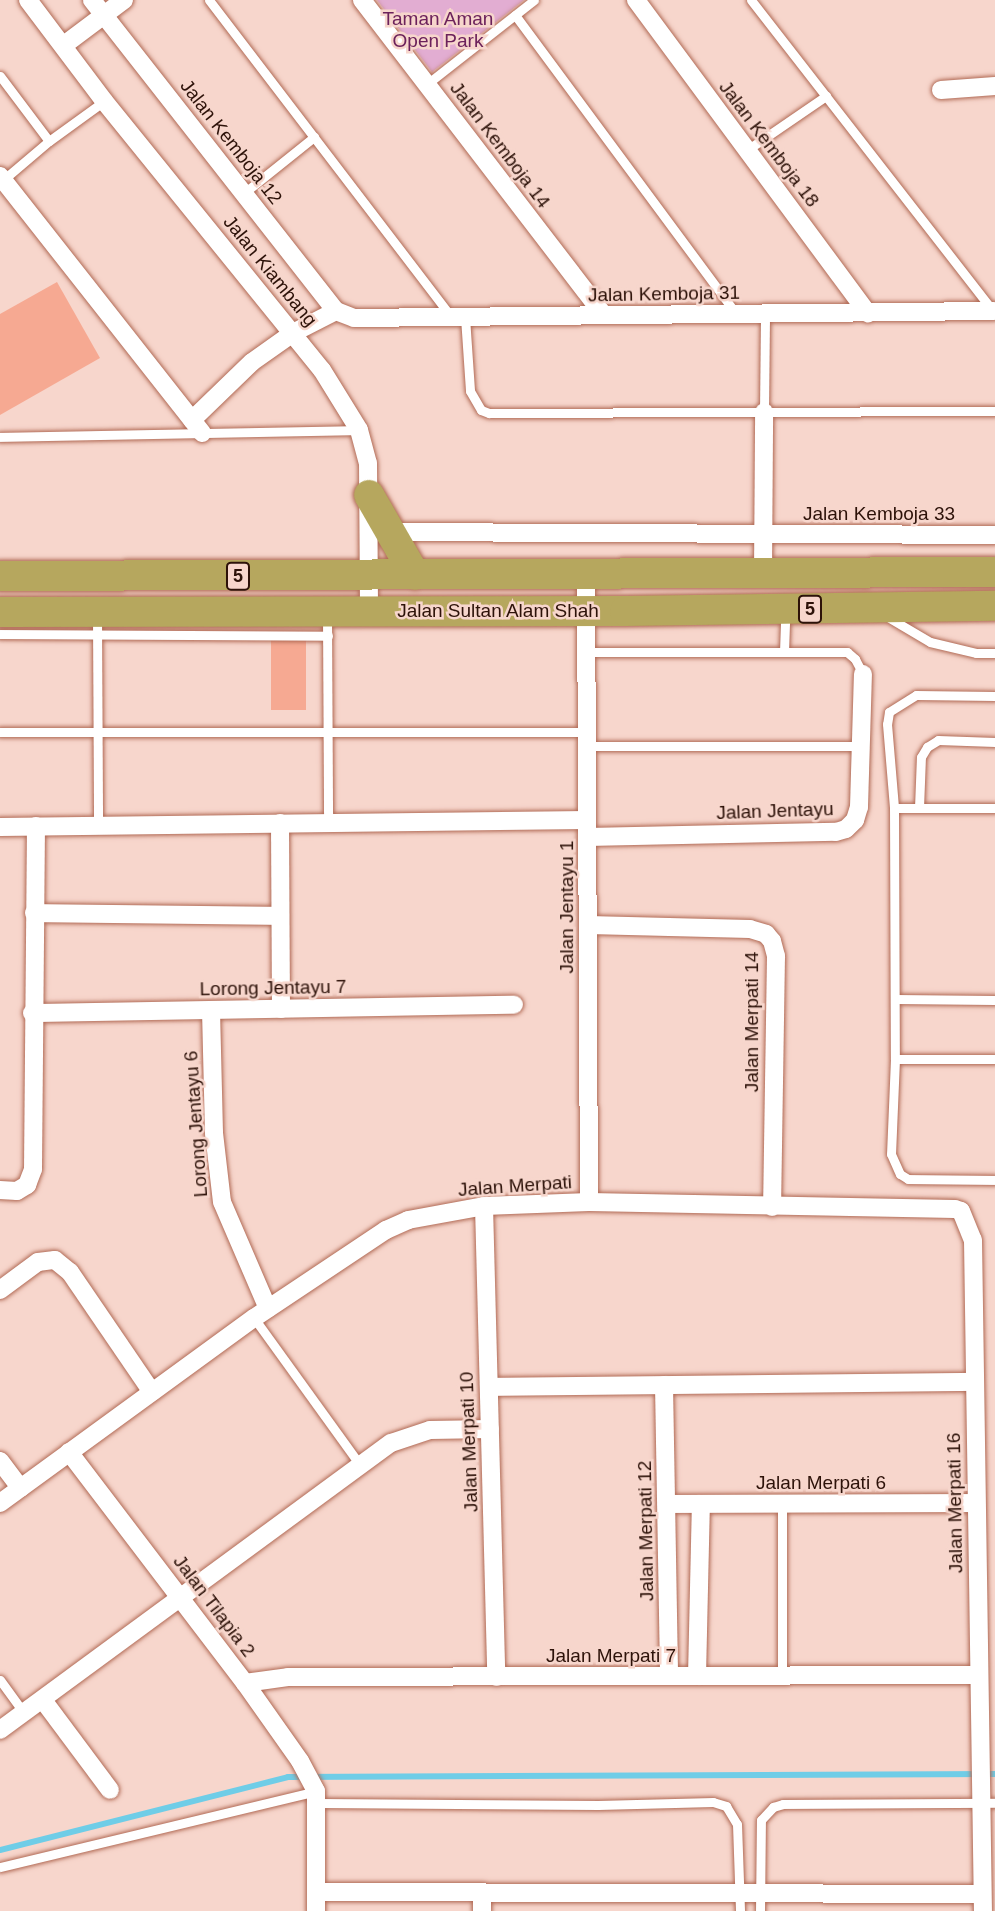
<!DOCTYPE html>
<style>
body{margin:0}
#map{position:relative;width:995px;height:1911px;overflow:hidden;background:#f7d6cc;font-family:Helvetica,sans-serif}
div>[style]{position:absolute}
.green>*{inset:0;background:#e2add2}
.stream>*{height:6px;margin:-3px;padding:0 3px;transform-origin:3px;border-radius:3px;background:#6fcde7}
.building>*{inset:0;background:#f6a992;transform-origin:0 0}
.roads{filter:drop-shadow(0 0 2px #b16a55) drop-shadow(0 0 2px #b16a55)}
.service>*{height:9px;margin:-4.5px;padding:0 4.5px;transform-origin:4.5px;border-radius:4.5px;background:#fff}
.minor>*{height:18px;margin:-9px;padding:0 9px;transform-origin:9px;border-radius:9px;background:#fff}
.trunk>*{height:30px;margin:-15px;padding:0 15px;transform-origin:15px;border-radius:15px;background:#b6a75e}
span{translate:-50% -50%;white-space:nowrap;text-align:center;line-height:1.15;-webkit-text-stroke:5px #f7d6cc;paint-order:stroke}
.shield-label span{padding:2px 5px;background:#f7d6cc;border:2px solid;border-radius:5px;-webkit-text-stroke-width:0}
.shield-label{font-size:18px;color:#2d1209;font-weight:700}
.park-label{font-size:19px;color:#6c215b}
.street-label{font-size:19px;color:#2d1209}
</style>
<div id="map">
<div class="green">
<i style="clip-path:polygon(377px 0,524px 0,432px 72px)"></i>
</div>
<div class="stream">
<i style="left:0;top:1850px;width:297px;rotate:-14.2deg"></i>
<i style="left:288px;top:1777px;width:707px;rotate:-0.24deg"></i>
</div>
<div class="building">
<i style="clip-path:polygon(57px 282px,100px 358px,0 415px,0 314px)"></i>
<i style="left:306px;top:640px;width:70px;height:35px;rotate:90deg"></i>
</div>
<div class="roads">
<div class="service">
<i style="left:209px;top:0;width:397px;rotate:52.6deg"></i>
<i style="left:751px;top:0;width:394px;rotate:52.1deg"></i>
<i style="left:515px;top:15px;width:370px;rotate:53.5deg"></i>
<i style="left:0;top:76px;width:81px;rotate:53deg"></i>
<i style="left:49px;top:141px;width:68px;rotate:-36deg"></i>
<i style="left:427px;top:84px;width:136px;rotate:-38.1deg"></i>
<i style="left:747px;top:150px;width:96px;rotate:-34.4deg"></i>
<i style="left:3px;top:180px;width:60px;rotate:-40.3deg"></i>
<i style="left:244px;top:193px;width:90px;rotate:-38.7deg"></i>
<i style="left:465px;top:317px;width:74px;rotate:86.1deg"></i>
<i style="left:470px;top:391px;width:22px;rotate:60deg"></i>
<i style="left:481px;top:410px;width:9px;rotate:21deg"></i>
<i style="left:489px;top:413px;width:506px;rotate:-0.23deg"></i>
<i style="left:764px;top:412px;width:98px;rotate:-89.4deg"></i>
<i style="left:0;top:437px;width:359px;rotate:-1.1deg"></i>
<i style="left:327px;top:614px;width:209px;rotate:89.7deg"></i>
<i style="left:886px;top:616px;width:51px;rotate:30.6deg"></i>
<i style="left:930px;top:642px;width:47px;rotate:13.4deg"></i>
<i style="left:976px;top:653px;width:19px"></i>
<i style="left:97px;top:617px;width:208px;rotate:89.7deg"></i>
<i style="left:0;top:634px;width:328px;rotate:0.3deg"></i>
<i style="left:586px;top:652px;width:261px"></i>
<i style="left:847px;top:652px;width:11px;rotate:41deg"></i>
<i style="left:855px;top:659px;width:17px;rotate:62deg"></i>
<i style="left:784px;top:652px;width:38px;rotate:-88deg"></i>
<i style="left:995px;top:696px;width:79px;rotate:-179.3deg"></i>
<i style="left:916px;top:695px;width:32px;rotate:148deg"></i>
<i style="left:889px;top:712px;width:12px;rotate:99deg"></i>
<i style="left:887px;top:724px;width:84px;rotate:85.2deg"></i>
<i style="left:894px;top:808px;width:251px;rotate:89.8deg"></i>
<i style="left:895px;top:1059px;width:95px;rotate:92.4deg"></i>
<i style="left:891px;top:1154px;width:22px;rotate:66deg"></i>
<i style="left:900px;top:1174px;width:9px;rotate:32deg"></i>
<i style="left:908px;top:1179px;width:87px;rotate:0.7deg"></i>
<i style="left:0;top:732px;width:587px"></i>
<i style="left:587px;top:746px;width:274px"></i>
<i style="left:894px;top:808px;width:101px"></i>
<i style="left:919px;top:808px;width:51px;rotate:-87.8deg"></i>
<i style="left:921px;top:757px;width:12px;rotate:-59deg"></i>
<i style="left:927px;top:747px;width:13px;rotate:-32deg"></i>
<i style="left:938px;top:740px;width:57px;rotate:2deg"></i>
<i style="left:895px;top:999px;width:100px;rotate:0.6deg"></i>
<i style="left:895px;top:1059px;width:100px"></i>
<i style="left:254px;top:1318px;width:181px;rotate:54.2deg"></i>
<i style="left:782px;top:1676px;width:172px;rotate:-90deg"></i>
<i style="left:0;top:1680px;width:41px;rotate:54deg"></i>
<i style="left:318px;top:1803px;width:280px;rotate:0.4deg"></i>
<i style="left:598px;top:1805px;width:115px;rotate:-1.5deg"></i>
<i style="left:713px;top:1802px;width:14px;rotate:17deg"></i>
<i style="left:726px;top:1806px;width:21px;rotate:59deg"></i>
<i style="left:737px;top:1824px;width:87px;rotate:88deg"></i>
<i style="left:0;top:1867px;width:325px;rotate:-13.5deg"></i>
<i style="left:760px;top:1911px;width:91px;rotate:-89.4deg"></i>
<i style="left:761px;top:1820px;width:18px;rotate:-47deg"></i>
<i style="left:773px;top:1807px;width:10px;rotate:-17deg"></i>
<i style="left:783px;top:1804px;width:212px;rotate:-0.3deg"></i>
</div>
<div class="minor">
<i style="left:28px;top:0;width:126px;rotate:53deg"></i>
<i style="left:104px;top:101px;width:346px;rotate:51deg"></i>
<i style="left:322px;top:370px;width:70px;rotate:58.3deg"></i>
<i style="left:359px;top:430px;width:34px;rotate:75deg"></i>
<i style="left:368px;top:463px;width:148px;rotate:89.6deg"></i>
<i style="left:92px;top:0;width:395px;rotate:51.9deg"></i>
<i style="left:362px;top:0;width:397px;rotate:52.5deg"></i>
<i style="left:636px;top:0;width:390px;rotate:53.5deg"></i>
<i style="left:64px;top:45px;width:75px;rotate:-36.9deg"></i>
<i style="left:941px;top:90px;width:54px;rotate:-4.2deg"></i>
<i style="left:0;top:176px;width:327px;rotate:51.8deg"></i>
<i style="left:336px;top:311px;width:19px;rotate:21deg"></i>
<i style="left:354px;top:318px;width:640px;rotate:-0.63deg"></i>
<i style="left:192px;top:420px;width:83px;rotate:-44deg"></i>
<i style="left:252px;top:362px;width:50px;rotate:-35.3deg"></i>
<i style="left:293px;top:333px;width:48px;rotate:-27.1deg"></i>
<i style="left:390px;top:532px;width:605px;rotate:0.28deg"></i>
<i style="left:586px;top:574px;width:628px;rotate:89.73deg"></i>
<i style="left:763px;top:574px;width:162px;rotate:-89.6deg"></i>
<i style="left:280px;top:823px;width:186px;rotate:89.7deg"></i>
<i style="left:0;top:827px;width:587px;rotate:-0.68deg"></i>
<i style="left:587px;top:837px;width:249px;rotate:-1.2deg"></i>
<i style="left:836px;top:832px;width:10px;rotate:-17deg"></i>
<i style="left:846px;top:829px;width:13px;rotate:-45deg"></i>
<i style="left:855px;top:820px;width:14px;rotate:-73deg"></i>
<i style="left:859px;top:807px;width:133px;rotate:-88.3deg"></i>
<i style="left:34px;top:913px;width:246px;rotate:0.7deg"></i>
<i style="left:588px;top:925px;width:162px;rotate:1.4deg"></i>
<i style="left:750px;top:929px;width:17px;rotate:17deg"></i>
<i style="left:766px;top:934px;width:9px;rotate:49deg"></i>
<i style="left:772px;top:941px;width:16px;rotate:75deg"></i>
<i style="left:776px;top:956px;width:251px;rotate:90.9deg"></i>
<i style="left:211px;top:1010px;width:123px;rotate:88.6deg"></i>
<i style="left:214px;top:1133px;width:69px;rotate:83.4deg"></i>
<i style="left:222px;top:1202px;width:116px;rotate:66.7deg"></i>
<i style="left:32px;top:1013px;width:482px;rotate:-1deg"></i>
<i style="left:0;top:1190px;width:17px;rotate:3deg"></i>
<i style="left:17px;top:1191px;width:12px;rotate:-31deg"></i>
<i style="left:27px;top:1185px;width:17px;rotate:-69deg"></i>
<i style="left:33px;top:1169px;width:343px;rotate:-89.5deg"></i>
<i style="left:484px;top:1206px;width:471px;rotate:88.5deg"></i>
<i style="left:0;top:1290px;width:47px;rotate:-36.4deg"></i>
<i style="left:38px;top:1262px;width:17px;rotate:-7deg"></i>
<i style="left:55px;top:1260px;width:19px;rotate:39deg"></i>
<i style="left:70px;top:1272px;width:145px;rotate:55.7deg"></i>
<i style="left:664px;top:1385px;width:291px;rotate:89deg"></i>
<i style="left:489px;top:1387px;width:486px;rotate:-0.6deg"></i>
<i style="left:69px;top:1452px;width:290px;rotate:52.7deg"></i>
<i style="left:245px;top:1683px;width:95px;rotate:54.8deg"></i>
<i style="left:300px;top:1761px;width:34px;rotate:62deg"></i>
<i style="left:316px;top:1791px;width:120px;rotate:90deg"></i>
<i style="left:0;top:1461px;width:34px;rotate:53deg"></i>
<i style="left:0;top:1503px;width:314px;rotate:-36.1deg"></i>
<i style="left:254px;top:1318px;width:159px;rotate:-33.7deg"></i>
<i style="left:386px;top:1230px;width:24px;rotate:-24deg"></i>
<i style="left:408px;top:1220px;width:77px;rotate:-10.4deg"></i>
<i style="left:484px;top:1206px;width:105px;rotate:-2.2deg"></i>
<i style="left:589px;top:1202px;width:366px;rotate:1.1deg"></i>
<i style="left:955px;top:1209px;width:6px;rotate:18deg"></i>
<i style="left:961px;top:1211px;width:31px;rotate:68deg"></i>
<i style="left:973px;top:1240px;width:671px;rotate:89.15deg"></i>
<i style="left:667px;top:1504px;width:309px;rotate:-0.2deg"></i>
<i style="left:697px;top:1676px;width:172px;rotate:-88.7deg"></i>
<i style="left:245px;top:1683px;width:43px;rotate:-7.9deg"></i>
<i style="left:288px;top:1677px;width:690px;rotate:-0.17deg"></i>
<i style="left:43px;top:1700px;width:112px;rotate:53.3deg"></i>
<i style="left:0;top:1730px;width:485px;rotate:-36.3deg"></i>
<i style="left:391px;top:1443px;width:41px;rotate:-18.4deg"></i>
<i style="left:430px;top:1430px;width:60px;rotate:-1deg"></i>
<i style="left:316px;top:1892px;width:666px;rotate:0.17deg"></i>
<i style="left:482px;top:1893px;width:18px;rotate:90deg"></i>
</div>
<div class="trunk">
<i style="left:369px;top:495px;width:92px;rotate:60.1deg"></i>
<i style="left:0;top:576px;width:995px;rotate:-0.23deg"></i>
<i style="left:0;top:612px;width:625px;rotate:-0.09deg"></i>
<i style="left:625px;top:611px;width:370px;rotate:-0.8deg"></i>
</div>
</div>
<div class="shield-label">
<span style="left:238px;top:576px">5</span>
<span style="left:810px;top:609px">5</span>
</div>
<div class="park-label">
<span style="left:438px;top:30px">Taman Aman<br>Open Park</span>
</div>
<div class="street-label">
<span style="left:231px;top:142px;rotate:52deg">Jalan Kemboja 12</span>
<span style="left:769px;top:144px;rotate:53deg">Jalan Kemboja 18</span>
<span style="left:500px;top:145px;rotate:53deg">Jalan Kemboja 14</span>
<span style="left:270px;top:271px;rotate:51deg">Jalan Kiambang</span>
<span style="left:664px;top:294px;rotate:-1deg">Jalan Kemboja 31</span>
<span style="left:879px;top:514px">Jalan Kemboja 33</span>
<span style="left:498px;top:611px">Jalan Sultan Alam Shah</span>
<span style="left:775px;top:811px;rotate:-2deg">Jalan Jentayu</span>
<span style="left:567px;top:907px;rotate:-90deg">Jalan Jentayu 1</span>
<span style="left:273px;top:988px;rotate:-1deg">Lorong Jentayu 7</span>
<span style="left:752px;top:1022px;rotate:-90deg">Jalan Merpati 14</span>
<span style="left:196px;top:1124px;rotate:-94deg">Lorong Jentayu 6</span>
<span style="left:515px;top:1186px;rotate:-4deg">Jalan Merpati</span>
<span style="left:469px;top:1442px;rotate:-92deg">Jalan Merpati 10</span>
<span style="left:821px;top:1483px">Jalan Merpati 6</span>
<span style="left:955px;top:1503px;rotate:-91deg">Jalan Merpati 16</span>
<span style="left:646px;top:1531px;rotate:-91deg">Jalan Merpati 12</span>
<span style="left:214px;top:1606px;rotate:53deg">Jalan Tilapia 2</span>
<span style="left:611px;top:1656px">Jalan Merpati 7</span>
</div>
</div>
